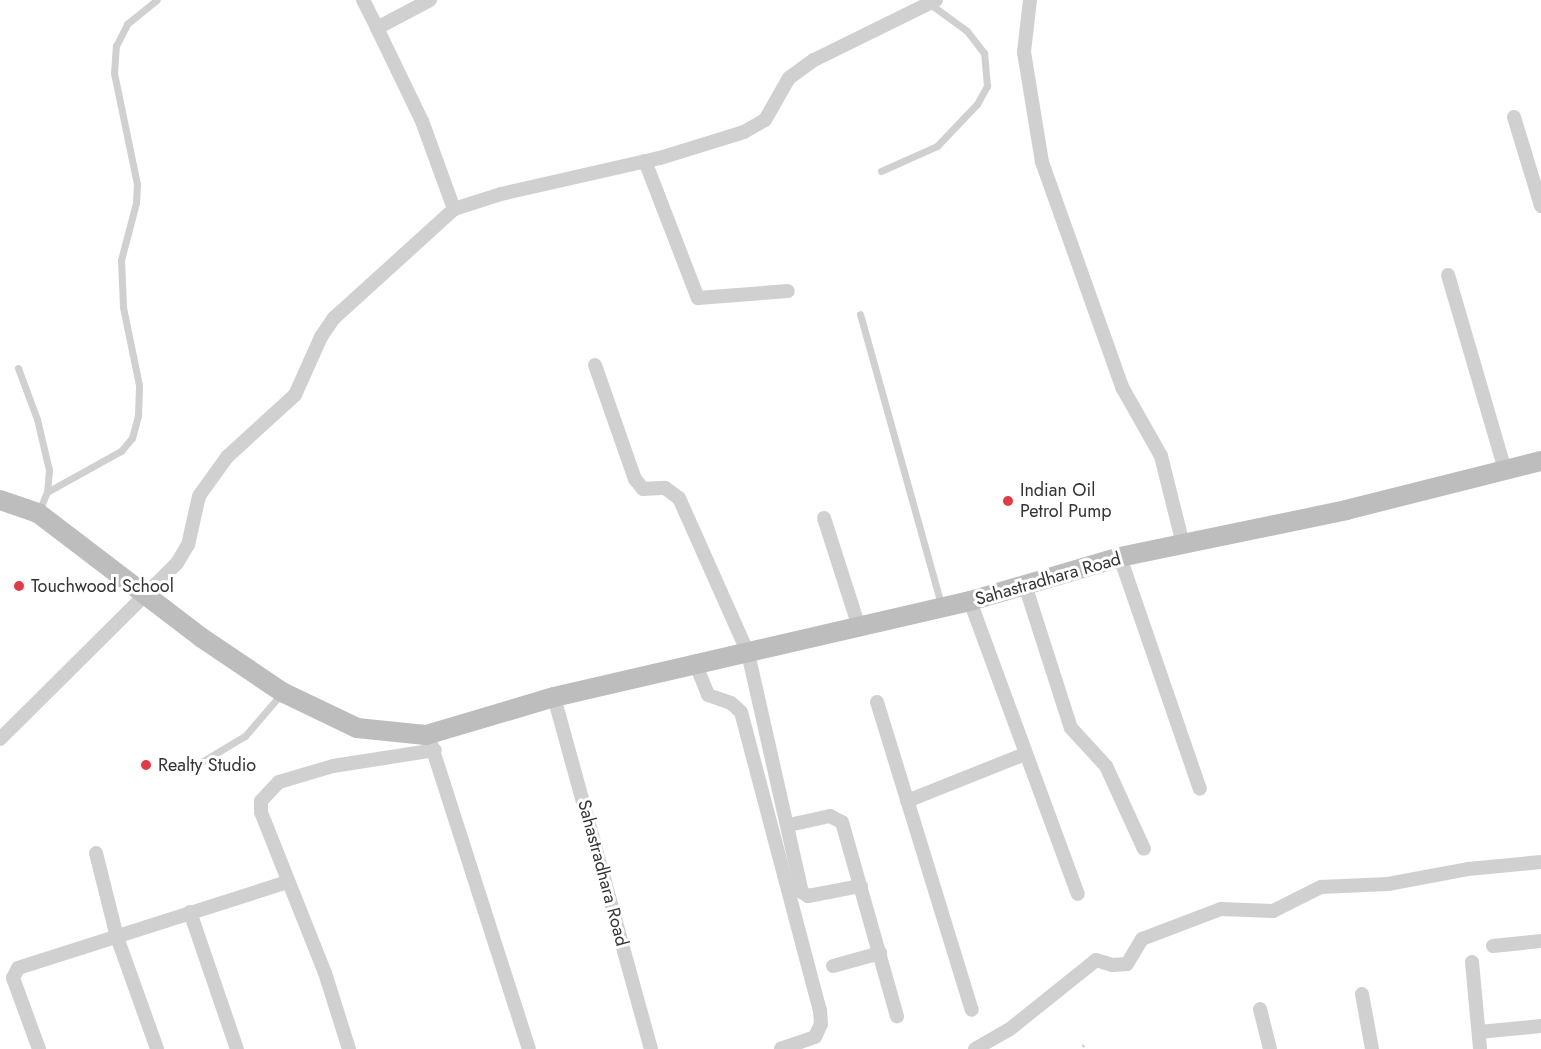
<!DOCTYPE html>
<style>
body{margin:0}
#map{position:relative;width:1541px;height:1049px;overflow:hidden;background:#fff;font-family:Jost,sans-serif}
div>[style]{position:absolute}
.path>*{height:2px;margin-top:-1px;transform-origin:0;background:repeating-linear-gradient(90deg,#cdcdcd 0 3px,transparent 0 6px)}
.lane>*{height:7px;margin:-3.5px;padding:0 3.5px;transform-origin:3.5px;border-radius:3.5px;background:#d0d0d0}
.street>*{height:14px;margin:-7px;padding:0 7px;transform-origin:7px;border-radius:7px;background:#d0d0d0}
.secondary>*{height:20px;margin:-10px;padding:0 10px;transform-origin:10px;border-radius:10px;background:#bdbdbd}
.dots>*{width:16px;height:16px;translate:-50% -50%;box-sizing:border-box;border:3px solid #fff;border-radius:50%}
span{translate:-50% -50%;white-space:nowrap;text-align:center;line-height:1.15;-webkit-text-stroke:6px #fff;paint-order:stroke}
.poi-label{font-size:18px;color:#333}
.left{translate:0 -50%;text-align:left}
.street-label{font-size:18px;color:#333}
</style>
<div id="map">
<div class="path">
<i style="left:1082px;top:1045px;width:6px;rotate:39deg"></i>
</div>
<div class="lane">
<i style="left:881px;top:171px;width:61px;rotate:-24.1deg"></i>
<i style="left:937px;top:146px;width:58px;rotate:-46.4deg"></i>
<i style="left:977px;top:104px;width:21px;rotate:-61deg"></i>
<i style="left:987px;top:86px;width:33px;rotate:-95deg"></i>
<i style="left:984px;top:53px;width:28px;rotate:-128deg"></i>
<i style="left:967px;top:31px;width:46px;rotate:-143.9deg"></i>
<i style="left:860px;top:314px;width:302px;rotate:74.4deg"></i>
<i style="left:18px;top:368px;width:54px;rotate:69.6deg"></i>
<i style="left:37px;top:419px;width:52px;rotate:76.8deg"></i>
<i style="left:49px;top:470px;width:22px;rotate:95deg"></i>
<i style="left:47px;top:492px;width:21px;rotate:113deg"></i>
<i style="left:47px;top:492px;width:85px;rotate:-29deg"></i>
<i style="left:121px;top:451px;width:17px;rotate:-50deg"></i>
<i style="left:132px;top:438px;width:24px;rotate:-75deg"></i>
<i style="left:138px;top:415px;width:30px;rotate:-88deg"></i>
<i style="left:139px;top:385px;width:80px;rotate:-101.6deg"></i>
<i style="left:123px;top:307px;width:47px;rotate:-92.4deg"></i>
<i style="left:121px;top:260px;width:59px;rotate:-75.3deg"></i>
<i style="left:136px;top:203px;width:19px;rotate:-87deg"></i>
<i style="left:137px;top:184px;width:113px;rotate:-101.7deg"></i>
<i style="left:114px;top:73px;width:27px;rotate:-86deg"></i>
<i style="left:116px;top:46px;width:25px;rotate:-63deg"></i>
<i style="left:127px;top:24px;width:38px;rotate:-39deg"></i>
<i style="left:198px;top:764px;width:55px;rotate:-30.8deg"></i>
<i style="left:245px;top:736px;width:55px;rotate:-49.4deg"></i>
</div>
<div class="street">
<i style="left:363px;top:0;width:31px;rotate:63deg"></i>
<i style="left:430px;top:0;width:60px;rotate:152.2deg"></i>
<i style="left:377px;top:28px;width:103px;rotate:64.2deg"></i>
<i style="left:422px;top:121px;width:94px;rotate:70deg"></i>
<i style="left:1030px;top:0;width:52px;rotate:96.6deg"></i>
<i style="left:1024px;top:52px;width:111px;rotate:80.7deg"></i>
<i style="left:1042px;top:162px;width:239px;rotate:70.4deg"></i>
<i style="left:1122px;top:387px;width:79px;rotate:60.5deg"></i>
<i style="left:1161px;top:456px;width:91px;rotate:76deg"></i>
<i style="left:1514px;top:117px;width:93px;rotate:73.1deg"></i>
<i style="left:645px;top:161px;width:147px;rotate:68.9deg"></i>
<i style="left:698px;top:298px;width:90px;rotate:-4.4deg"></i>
<i style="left:1448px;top:275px;width:203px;rotate:73.7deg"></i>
<i style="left:595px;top:365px;width:121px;rotate:70.7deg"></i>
<i style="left:635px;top:479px;width:13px;rotate:51deg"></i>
<i style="left:643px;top:489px;width:22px;rotate:-3deg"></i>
<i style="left:665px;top:488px;width:17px;rotate:36deg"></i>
<i style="left:679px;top:498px;width:170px;rotate:66deg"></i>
<i style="left:748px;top:653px;width:245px;rotate:77.3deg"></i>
<i style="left:802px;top:892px;width:7px;rotate:34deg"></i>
<i style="left:808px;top:896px;width:54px;rotate:-10.7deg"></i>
<i style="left:824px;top:518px;width:114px;rotate:72.2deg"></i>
<i style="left:1120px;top:557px;width:245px;rotate:71deg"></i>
<i style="left:1025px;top:585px;width:150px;rotate:72.2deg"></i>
<i style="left:1071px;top:728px;width:52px;rotate:47.4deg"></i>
<i style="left:1106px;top:766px;width:91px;rotate:65.4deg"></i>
<i style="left:970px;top:601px;width:312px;rotate:69.8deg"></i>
<i style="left:696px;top:665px;width:32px;rotate:68deg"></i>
<i style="left:708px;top:695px;width:24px;rotate:19deg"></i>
<i style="left:731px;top:703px;width:13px;rotate:42deg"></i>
<i style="left:741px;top:712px;width:308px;rotate:75.2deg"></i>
<i style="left:820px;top:1010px;width:14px;rotate:86deg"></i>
<i style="left:821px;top:1024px;width:14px;rotate:115deg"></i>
<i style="left:815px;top:1037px;width:36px;rotate:161deg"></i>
<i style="left:554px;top:697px;width:365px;rotate:74.6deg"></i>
<i style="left:877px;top:702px;width:322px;rotate:72.9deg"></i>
<i style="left:0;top:739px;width:250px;rotate:-44.8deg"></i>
<i style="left:177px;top:563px;width:21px;rotate:-59deg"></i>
<i style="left:188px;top:545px;width:50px;rotate:-77.3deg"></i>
<i style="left:199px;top:496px;width:48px;rotate:-54.3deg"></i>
<i style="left:227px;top:457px;width:92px;rotate:-42.4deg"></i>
<i style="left:295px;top:395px;width:64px;rotate:-65.9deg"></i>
<i style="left:321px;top:337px;width:23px;rotate:-56deg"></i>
<i style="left:334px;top:318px;width:162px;rotate:-42.2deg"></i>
<i style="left:454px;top:209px;width:49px;rotate:-17.7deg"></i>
<i style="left:501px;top:194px;width:163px;rotate:-12.8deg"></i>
<i style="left:660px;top:158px;width:88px;rotate:-17.2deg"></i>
<i style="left:744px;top:132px;width:24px;rotate:-30deg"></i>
<i style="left:765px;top:120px;width:48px;rotate:-60.3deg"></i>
<i style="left:789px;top:78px;width:31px;rotate:-36deg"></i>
<i style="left:814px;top:60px;width:136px;rotate:-26.2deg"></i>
<i style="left:431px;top:744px;width:320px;rotate:72.2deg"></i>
<i style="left:907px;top:801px;width:127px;rotate:-21.7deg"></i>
<i style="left:789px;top:825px;width:42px;rotate:-12.4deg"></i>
<i style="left:830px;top:816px;width:13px;rotate:27deg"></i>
<i style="left:842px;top:822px;width:202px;rotate:74.2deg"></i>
<i style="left:96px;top:853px;width:87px;rotate:76deg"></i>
<i style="left:117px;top:937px;width:119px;rotate:70.3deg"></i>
<i style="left:190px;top:912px;width:145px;rotate:71.1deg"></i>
<i style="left:1493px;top:946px;width:48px;rotate:-5.9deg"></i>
<i style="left:1472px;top:962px;width:87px;rotate:84.7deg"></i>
<i style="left:833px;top:966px;width:49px;rotate:-15.5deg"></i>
<i style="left:1362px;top:994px;width:56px;rotate:79.7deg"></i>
<i style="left:1260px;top:1009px;width:41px;rotate:76deg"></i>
<i style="left:1479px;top:1032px;width:62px;rotate:-5.5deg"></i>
<i style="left:39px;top:1049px;width:76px;rotate:-110.1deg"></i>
<i style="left:13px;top:978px;width:11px;rotate:-63deg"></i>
<i style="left:18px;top:968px;width:283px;rotate:-17.7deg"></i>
<i style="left:349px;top:1049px;width:80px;rotate:-107.5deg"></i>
<i style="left:325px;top:973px;width:173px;rotate:-111.7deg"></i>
<i style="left:261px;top:812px;width:11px;rotate:-90deg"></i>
<i style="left:261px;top:801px;width:26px;rotate:-47deg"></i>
<i style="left:279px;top:782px;width:56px;rotate:-16.5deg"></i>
<i style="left:333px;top:766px;width:103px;rotate:-8.9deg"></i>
<i style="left:975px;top:1049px;width:40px;rotate:-29.7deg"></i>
<i style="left:1010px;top:1029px;width:110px;rotate:-38.7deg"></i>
<i style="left:1096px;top:960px;width:17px;rotate:17deg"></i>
<i style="left:1112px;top:965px;width:15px;rotate:-4deg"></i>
<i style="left:1127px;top:964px;width:29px;rotate:-59deg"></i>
<i style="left:1142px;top:939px;width:85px;rotate:-20.8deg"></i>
<i style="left:1221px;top:909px;width:52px;rotate:2.2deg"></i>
<i style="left:1273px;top:911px;width:54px;rotate:-26.6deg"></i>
<i style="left:1321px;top:887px;width:67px;rotate:-2.6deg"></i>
<i style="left:1388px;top:884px;width:81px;rotate:-10.6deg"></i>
<i style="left:1468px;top:869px;width:73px;rotate:-5.5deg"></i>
</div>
<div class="secondary">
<i style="left:0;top:500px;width:40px;rotate:18.9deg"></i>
<i style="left:38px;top:513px;width:206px;rotate:37.3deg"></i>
<i style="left:202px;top:638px;width:97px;rotate:34deg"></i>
<i style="left:282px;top:692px;width:83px;rotate:25.6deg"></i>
<i style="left:357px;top:728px;width:69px;rotate:5.8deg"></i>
<i style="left:426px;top:735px;width:134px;rotate:-16.5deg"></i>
<i style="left:554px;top:697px;width:427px;rotate:-13deg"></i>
<i style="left:970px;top:601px;width:156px;rotate:-16.3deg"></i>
<i style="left:1120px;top:557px;width:231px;rotate:-11.7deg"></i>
<i style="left:1346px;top:510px;width:201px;rotate:-14.1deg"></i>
</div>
<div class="dots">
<i style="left:1008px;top:501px;background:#e63946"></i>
<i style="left:19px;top:586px;background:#e63946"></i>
<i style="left:146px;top:765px;background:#e63946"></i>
</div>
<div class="poi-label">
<span class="left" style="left:1020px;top:501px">Indian Oil<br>Petrol Pump</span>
<span class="left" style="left:31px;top:586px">Touchwood School</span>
<span class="left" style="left:158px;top:765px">Realty Studio</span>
</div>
<div class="street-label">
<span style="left:1048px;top:579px;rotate:-16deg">Sahastradhara Road</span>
<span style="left:603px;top:873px;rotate:75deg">Sahastradhara Road</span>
</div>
</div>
